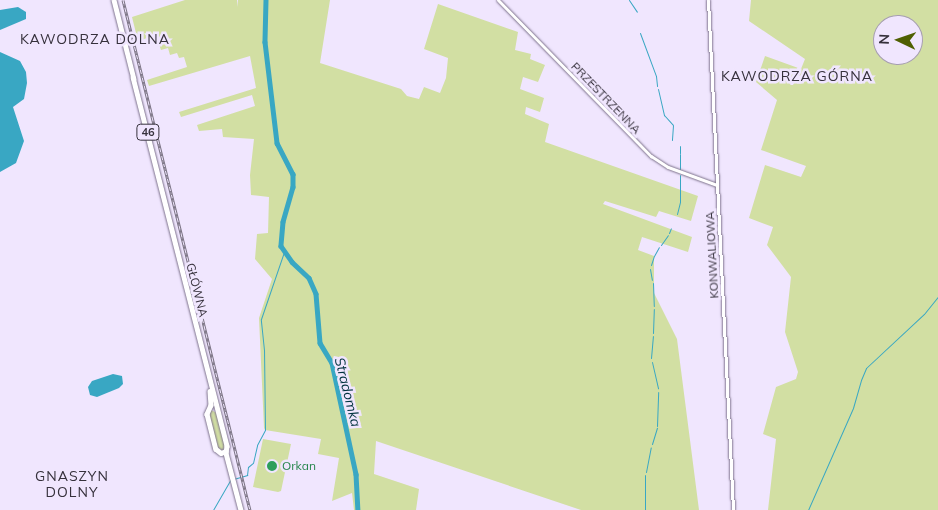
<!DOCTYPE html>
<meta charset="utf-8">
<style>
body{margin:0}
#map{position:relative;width:938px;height:510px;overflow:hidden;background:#f0e6fe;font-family:Mulish,sans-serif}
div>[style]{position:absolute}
.green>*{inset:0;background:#d2dfa3}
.water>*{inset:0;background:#39a7c3}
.stream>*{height:1px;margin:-0.5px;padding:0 0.5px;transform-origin:0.5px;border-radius:0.5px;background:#39a7c3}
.river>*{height:4.5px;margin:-2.25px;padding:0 2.25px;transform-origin:2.25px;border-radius:2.25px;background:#39a7c3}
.roads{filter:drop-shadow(0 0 1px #7e738d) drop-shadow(0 0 1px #7e738d)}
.minor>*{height:3px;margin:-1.5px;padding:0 1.5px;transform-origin:1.5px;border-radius:1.5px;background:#fff}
.major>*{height:4.5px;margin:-2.25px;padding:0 2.25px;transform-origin:2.25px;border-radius:2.25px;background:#fff}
.rail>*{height:3px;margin-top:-1.5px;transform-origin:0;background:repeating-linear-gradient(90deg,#f0e6fe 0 4px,#797282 0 8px);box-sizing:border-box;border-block:1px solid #797282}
.dots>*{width:14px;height:14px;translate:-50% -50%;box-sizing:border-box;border:2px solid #f0e6fe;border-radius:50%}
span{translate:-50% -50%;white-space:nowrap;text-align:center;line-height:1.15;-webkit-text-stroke:5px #f0e6fe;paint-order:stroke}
.shield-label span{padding:1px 4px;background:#f0e6fe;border:1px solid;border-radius:4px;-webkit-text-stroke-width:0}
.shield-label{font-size:11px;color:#36313c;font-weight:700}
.street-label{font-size:12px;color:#36313c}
.leisure-label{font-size:12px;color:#27864d}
.left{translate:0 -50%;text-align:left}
.neighbourhood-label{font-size:14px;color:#36313c;letter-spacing:1px}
.water-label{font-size:14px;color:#00323e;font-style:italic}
.north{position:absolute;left:873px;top:15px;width:50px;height:50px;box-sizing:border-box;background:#f0e6fe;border:1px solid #a69eb0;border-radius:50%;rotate:273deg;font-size:14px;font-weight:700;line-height:20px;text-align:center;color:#36313c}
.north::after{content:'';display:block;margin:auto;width:18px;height:22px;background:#4f5f02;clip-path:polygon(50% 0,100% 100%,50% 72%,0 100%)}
</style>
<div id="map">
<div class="green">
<i style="clip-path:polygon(185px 0,237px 0,238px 7px,238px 0,330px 0,320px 63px,401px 89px,407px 96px,419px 99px,424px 87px,440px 93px,446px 78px,448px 58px,424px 49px,438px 4px,518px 32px,515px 50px,531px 54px,530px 59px,545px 65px,538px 82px,523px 77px,520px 89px,544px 98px,540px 112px,526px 107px,525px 114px,549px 124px,545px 142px,698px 196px,691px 221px,659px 211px,656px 217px,605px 201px,603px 204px,692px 237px,688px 252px,642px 237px,638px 250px,654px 256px,654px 293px,677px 339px,699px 510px,581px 510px,376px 441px,374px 474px,419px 489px,416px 510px,354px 510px,352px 493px,332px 501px,339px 458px,318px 454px,321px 439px,265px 430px,264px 428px,259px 318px,272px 279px,255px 259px,257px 234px,268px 233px,269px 197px,251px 195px,250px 175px,254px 139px,223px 137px,222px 129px,199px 131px,197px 125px,255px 106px,252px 95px,181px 117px,179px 112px,256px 88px,250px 56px,149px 86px,147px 80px,187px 67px,184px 57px,179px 58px,177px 53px,170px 55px,168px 48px,161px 50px,156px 35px,138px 41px,132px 17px)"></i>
<i style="clip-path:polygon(evenodd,751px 0,938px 0,938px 510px,768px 510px,776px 439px,763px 434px,776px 387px,796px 379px,798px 372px,785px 332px,791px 277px,767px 245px,773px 227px,749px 218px,765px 165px,801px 177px,806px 166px,761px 150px,777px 100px,756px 82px,765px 56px,801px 69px,805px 59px,749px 21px,751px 0,883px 25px,913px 25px,913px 55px,883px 55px,883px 25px)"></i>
<i style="clip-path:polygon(211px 410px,217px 413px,226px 445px,222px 451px,218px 447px,209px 416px)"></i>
<i style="clip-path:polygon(263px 439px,291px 444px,281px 491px,278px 492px,253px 487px)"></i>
</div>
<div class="water">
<i style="clip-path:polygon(18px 7px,26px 12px,26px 19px,0 30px,0 10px)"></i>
<i style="clip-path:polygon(0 52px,20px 61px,26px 72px,27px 83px,24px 99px,13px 107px,24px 141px,16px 163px,0 172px)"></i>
<i style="clip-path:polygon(113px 374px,122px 376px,123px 384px,119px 388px,97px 397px,90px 395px,88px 387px,92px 381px)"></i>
</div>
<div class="stream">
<i style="left:629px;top:0;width:14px;rotate:56deg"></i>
<i style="left:640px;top:33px;width:46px;rotate:69.6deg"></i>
<i style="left:656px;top:76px;width:10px;rotate:84deg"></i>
<i style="left:658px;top:89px;width:27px;rotate:77deg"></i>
<i style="left:664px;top:115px;width:13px;rotate:48deg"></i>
<i style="left:673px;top:125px;width:15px;rotate:94deg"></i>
<i style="left:680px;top:153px;width:7px;rotate:-90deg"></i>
<i style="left:680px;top:169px;width:15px;rotate:-90deg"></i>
<i style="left:677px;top:214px;width:12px;rotate:-76deg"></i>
<i style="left:680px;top:202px;width:27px;rotate:-90deg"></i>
<i style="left:669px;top:233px;width:5px;rotate:-68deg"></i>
<i style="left:661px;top:245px;width:12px;rotate:-55deg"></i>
<i style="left:651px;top:265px;width:9px;rotate:-72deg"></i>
<i style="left:654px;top:256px;width:10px;rotate:-61deg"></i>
<i style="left:650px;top:269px;width:11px;rotate:80deg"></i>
<i style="left:653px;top:283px;width:23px;rotate:88deg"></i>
<i style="left:653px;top:333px;width:24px;rotate:-88deg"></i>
<i style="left:651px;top:358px;width:22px;rotate:-85deg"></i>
<i style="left:652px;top:362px;width:27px;rotate:77deg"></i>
<i style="left:657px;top:426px;width:34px;rotate:-88deg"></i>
<i style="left:652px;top:444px;width:17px;rotate:-73deg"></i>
<i style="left:646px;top:472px;width:25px;rotate:-79deg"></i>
<i style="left:645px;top:475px;width:35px;rotate:90deg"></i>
<i style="left:213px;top:510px;width:34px;rotate:-60deg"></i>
<i style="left:230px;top:480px;width:18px;rotate:-16deg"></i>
<i style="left:247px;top:475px;width:8px;rotate:-83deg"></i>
<i style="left:248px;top:467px;width:6px;rotate:-39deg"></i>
<i style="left:253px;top:463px;width:18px;rotate:-77deg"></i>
<i style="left:257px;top:445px;width:17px;rotate:-62deg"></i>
<i style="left:265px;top:430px;width:80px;rotate:-90.7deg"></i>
<i style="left:264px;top:350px;width:31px;rotate:-96deg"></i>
<i style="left:261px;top:319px;width:71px;rotate:-71.1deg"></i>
<i style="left:808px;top:510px;width:111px;rotate:-66.2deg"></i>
<i style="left:853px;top:408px;width:29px;rotate:-74deg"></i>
<i style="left:861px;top:380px;width:13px;rotate:-67deg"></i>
<i style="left:866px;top:368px;width:79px;rotate:-43deg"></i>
<i style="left:924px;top:314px;width:22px;rotate:-51deg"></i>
</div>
<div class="river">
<i style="left:266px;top:0;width:42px;rotate:91.4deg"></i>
<i style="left:265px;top:42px;width:102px;rotate:83.2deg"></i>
<i style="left:277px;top:143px;width:35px;rotate:63deg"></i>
<i style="left:293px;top:174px;width:13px;rotate:90deg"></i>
<i style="left:293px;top:187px;width:36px;rotate:106deg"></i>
<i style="left:283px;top:222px;width:24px;rotate:95deg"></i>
<i style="left:281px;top:246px;width:19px;rotate:55deg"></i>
<i style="left:292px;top:262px;width:23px;rotate:43deg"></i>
<i style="left:309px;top:278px;width:17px;rotate:66deg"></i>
<i style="left:316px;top:294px;width:49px;rotate:85.3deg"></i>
<i style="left:320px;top:343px;width:23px;rotate:59deg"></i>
<i style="left:332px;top:363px;width:114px;rotate:77.8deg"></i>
<i style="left:356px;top:474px;width:36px;rotate:87deg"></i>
</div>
<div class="roads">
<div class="minor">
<i style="left:498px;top:0;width:219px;rotate:45.6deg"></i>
<i style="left:651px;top:156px;width:20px;rotate:33deg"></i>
<i style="left:668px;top:167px;width:52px;rotate:20.2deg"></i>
<i style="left:708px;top:0;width:511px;rotate:87.19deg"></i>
</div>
<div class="major">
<i style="left:114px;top:0;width:81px;rotate:75.8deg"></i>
<i style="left:133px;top:77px;width:381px;rotate:75.7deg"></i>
<i style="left:227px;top:446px;width:7px;rotate:98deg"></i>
<i style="left:226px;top:453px;width:59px;rotate:75.3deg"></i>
<i style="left:210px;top:391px;width:14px;rotate:86deg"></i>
<i style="left:211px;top:405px;width:10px;rotate:114deg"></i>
<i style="left:207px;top:414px;width:36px;rotate:76deg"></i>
<i style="left:216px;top:449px;width:6px;rotate:39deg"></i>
<i style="left:221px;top:453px;width:5px;rotate:-22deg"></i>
</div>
</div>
<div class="rail">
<i style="left:123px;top:0;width:526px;rotate:76.02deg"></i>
</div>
<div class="dots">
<i style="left:272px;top:466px;background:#2e9e5b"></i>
</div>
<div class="shield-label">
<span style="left:148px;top:132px">46</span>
</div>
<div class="street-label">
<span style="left:606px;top:98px;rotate:46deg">PRZESTRZENNA</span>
<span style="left:712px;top:255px;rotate:-93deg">KONWALIOWA</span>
<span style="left:197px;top:290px;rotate:76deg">GŁÓWNA</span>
</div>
<div class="leisure-label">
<span class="left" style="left:282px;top:466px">Orkan</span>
</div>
<div class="neighbourhood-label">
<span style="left:95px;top:39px">KAWODRZA DOLNA</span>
<span style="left:797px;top:76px">KAWODRZA GÓRNA</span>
<span style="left:72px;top:484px">GNASZYN<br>DOLNY</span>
</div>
<div class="water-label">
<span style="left:348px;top:392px;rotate:76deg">Stradomka</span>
</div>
<div class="north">N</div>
</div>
